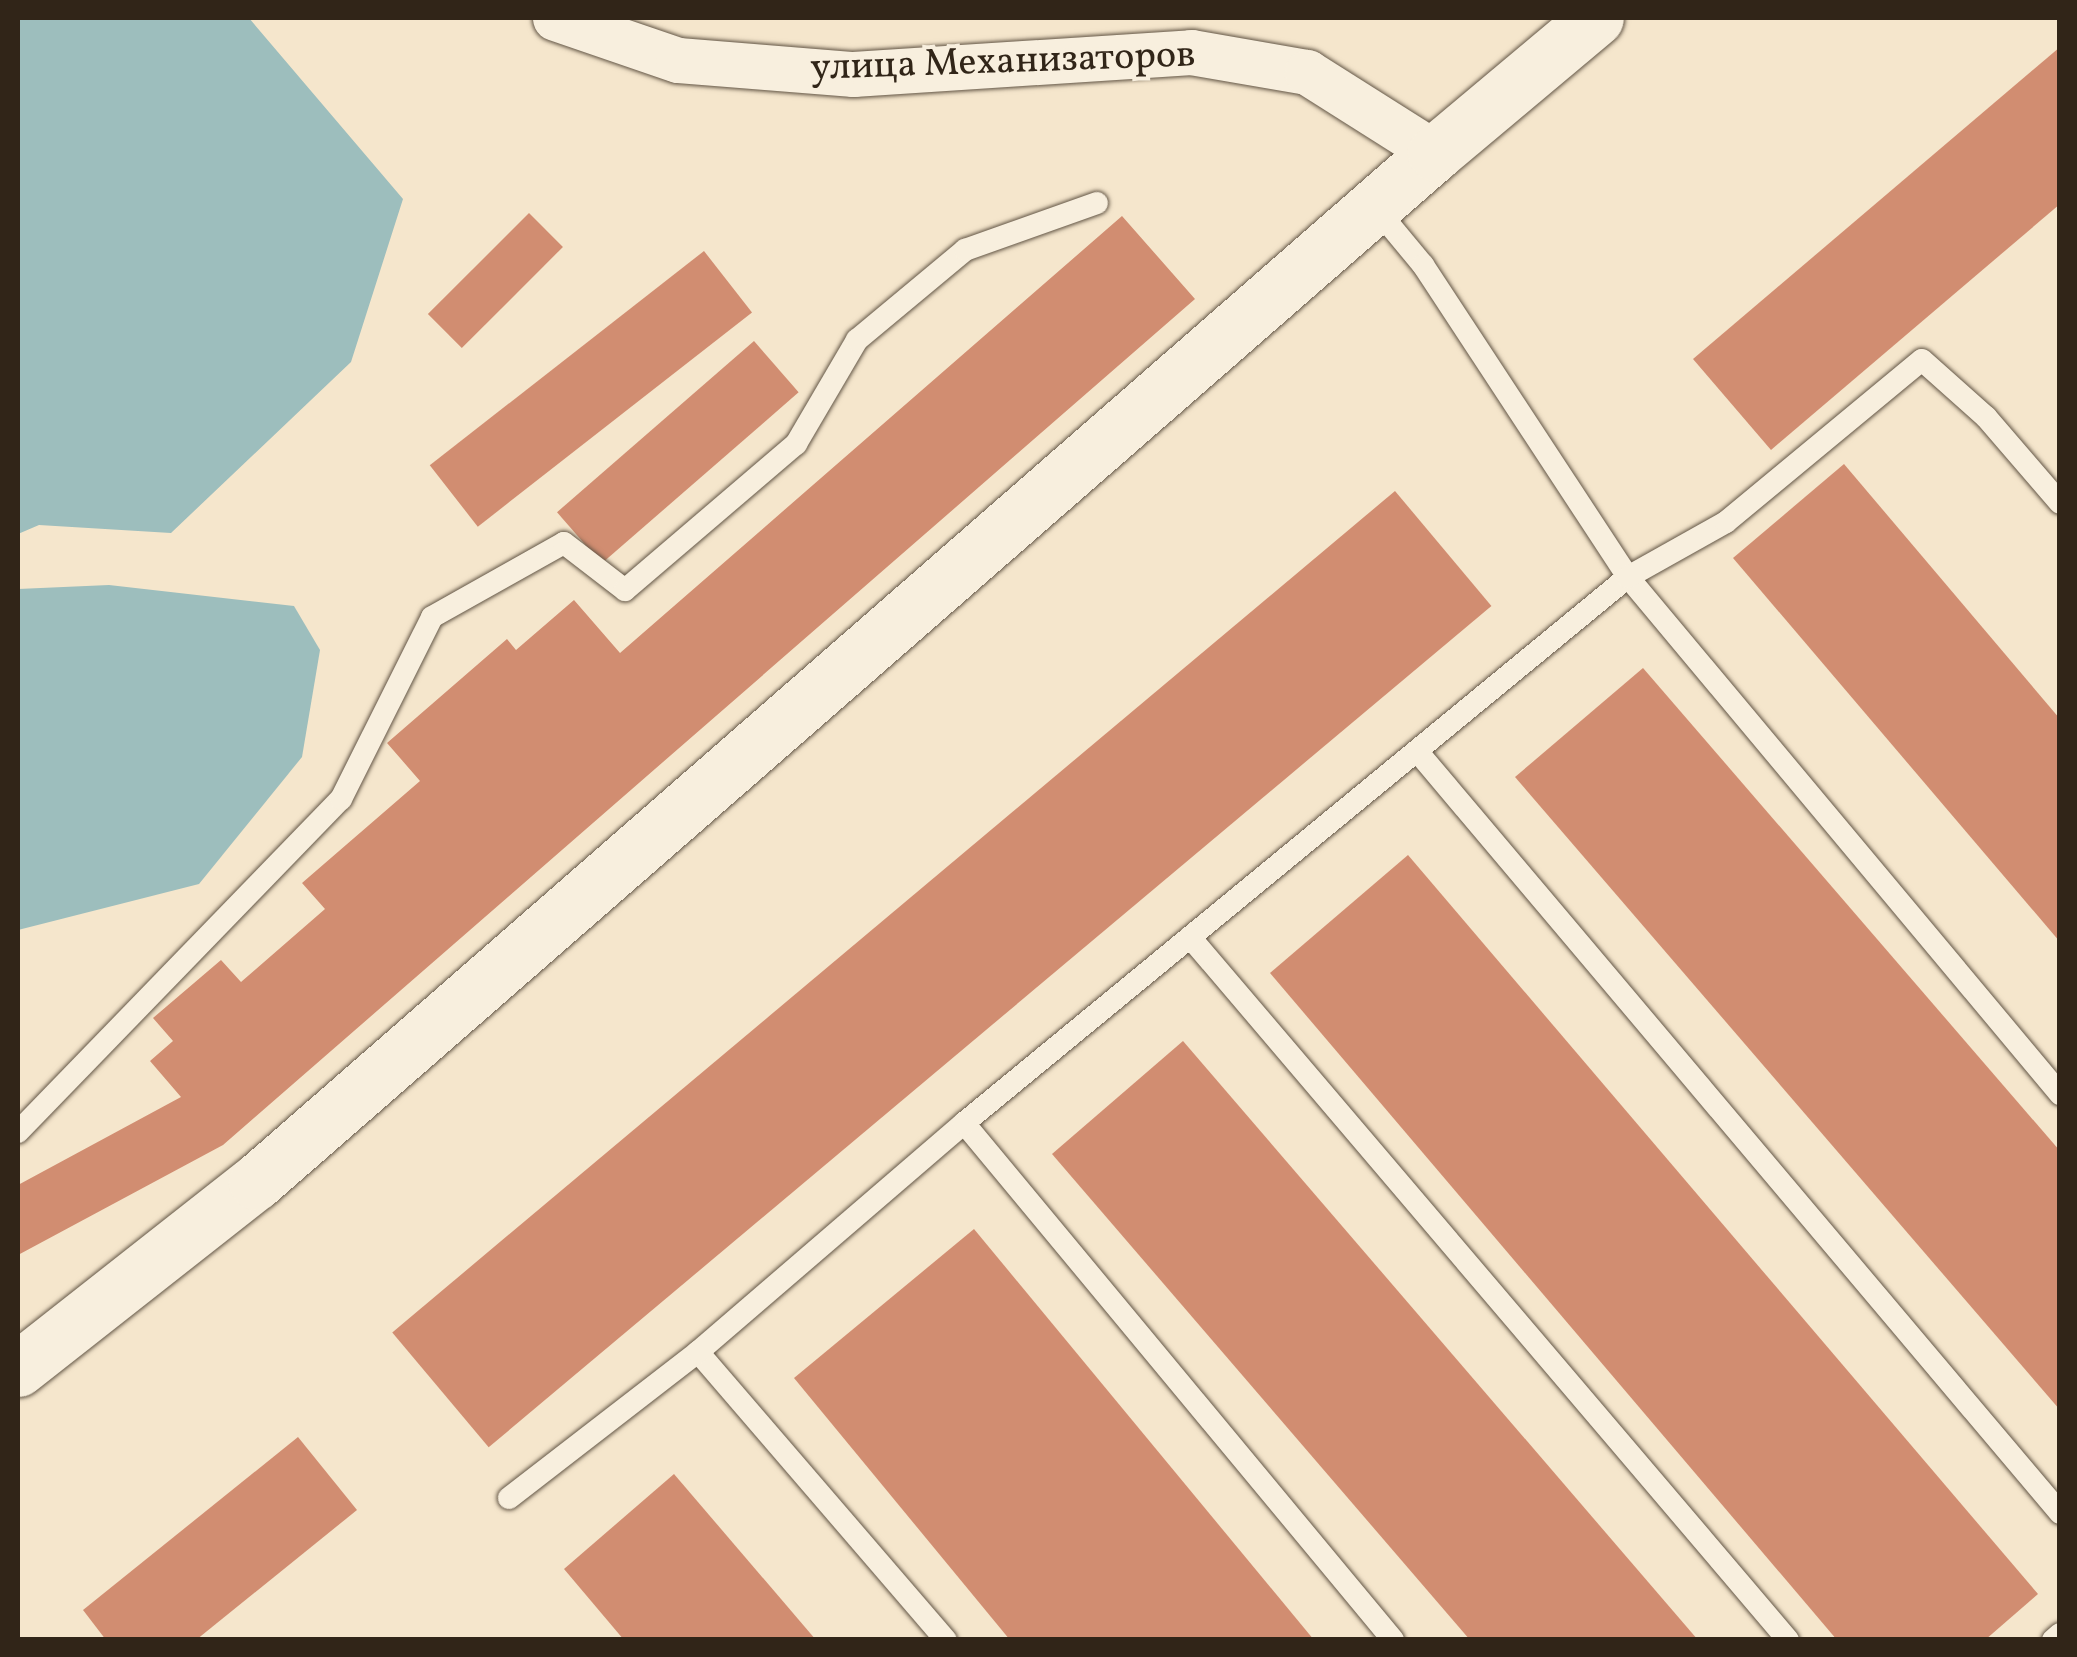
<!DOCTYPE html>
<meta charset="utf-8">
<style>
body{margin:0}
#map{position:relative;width:2077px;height:1657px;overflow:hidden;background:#f5e6cc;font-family:Vollkorn,serif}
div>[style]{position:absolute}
.water>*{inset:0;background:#9dbebd}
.building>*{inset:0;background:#d18d71;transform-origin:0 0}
.roads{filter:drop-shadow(0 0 2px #625545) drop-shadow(0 0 2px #625545)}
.lane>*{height:22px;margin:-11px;padding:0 11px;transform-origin:11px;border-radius:11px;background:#f8efde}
.street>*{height:45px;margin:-22.5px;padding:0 22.5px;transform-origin:22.5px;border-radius:22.5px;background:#f8efde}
.secondary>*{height:55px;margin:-27.5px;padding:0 27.5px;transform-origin:27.5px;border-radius:27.5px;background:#f8efde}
span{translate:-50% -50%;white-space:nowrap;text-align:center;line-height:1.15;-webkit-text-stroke:8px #f8efde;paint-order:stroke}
.street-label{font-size:38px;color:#312518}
.frame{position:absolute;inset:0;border:20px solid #312518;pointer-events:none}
</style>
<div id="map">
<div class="water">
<i style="clip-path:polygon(18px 18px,249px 18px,403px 199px,351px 362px,171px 533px,39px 525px,18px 534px)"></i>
<i style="clip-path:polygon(109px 585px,294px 606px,320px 650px,302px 757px,199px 884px,18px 930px,18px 589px)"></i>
</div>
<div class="building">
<i style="clip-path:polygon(2060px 47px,2060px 204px,1771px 450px,1693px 359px)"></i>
<i style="left:529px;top:213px;width:48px;height:143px;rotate:45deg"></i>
<i style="clip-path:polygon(1122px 216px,1195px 299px,223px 1145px,18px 1255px,18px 1185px,181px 1097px,150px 1061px,173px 1041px,153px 1018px,221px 960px,241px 982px,325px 909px,302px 883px,420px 781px,387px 743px,507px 639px,516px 650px,574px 600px,620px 653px)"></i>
<i style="left:704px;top:251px;width:78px;height:348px;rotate:52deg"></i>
<i style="left:754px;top:341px;width:68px;height:261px;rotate:49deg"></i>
<i style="clip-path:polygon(1844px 464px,2060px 719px,2060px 942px,1733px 558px)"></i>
<i style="left:1395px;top:491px;width:150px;height:1309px;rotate:50deg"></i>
<i style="clip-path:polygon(1643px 668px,2060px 1151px,2060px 1410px,1515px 777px)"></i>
<i style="clip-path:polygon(1408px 855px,2038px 1594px,1985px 1640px,1837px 1640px,1270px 973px)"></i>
<i style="clip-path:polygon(1183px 1041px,1698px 1640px,1470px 1640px,1052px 1154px)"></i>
<i style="clip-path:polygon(974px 1229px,1314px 1640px,1010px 1640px,794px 1378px)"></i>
<i style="clip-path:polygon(298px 1437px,357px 1510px,196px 1640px,106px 1640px,83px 1610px)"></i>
<i style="clip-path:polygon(674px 1474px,816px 1640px,624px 1640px,564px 1569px)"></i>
</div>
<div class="roads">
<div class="lane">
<i style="left:1374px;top:206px;width:77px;rotate:50.3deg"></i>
<i style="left:1423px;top:265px;width:373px;rotate:56.7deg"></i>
<i style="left:1628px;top:577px;width:674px;rotate:50.12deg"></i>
<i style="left:1417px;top:751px;width:997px;rotate:49.84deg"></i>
<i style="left:1190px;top:937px;width:923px;rotate:49.61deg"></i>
<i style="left:964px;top:1123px;width:672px;rotate:50.31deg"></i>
<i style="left:18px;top:1132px;width:464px;rotate:-45.9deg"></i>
<i style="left:341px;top:799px;width:203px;rotate:-63.4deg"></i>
<i style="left:432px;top:617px;width:151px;rotate:-29.3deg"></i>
<i style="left:564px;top:543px;width:77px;rotate:37.6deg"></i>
<i style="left:625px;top:590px;width:225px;rotate:-40.5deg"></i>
<i style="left:796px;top:444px;width:121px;rotate:-59.6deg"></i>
<i style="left:857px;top:340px;width:141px;rotate:-39.8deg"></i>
<i style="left:965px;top:250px;width:140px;rotate:-19.6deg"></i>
<i style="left:698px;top:1352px;width:380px;rotate:49.3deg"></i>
<i style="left:509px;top:1498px;width:239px;rotate:-37.7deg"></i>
<i style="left:698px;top:1352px;width:351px;rotate:-40.7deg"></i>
<i style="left:964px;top:1123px;width:860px;rotate:-39.43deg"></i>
<i style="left:1628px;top:577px;width:112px;rotate:-29.3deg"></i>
<i style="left:1726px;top:522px;width:254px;rotate:-39.6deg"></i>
<i style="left:1922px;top:360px;width:86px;rotate:41.7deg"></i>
<i style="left:1986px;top:417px;width:113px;rotate:49.3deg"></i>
<i style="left:2053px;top:1640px;width:9px;rotate:-41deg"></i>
</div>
<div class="street">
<i style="left:555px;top:18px;width:130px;rotate:18.9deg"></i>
<i style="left:678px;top:60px;width:176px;rotate:4.6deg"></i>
<i style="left:853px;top:74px;width:339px;rotate:-3.7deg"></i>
<i style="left:1191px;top:52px;width:118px;rotate:9.8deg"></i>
<i style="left:1307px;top:72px;width:151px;rotate:32.3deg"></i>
</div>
<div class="secondary">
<i style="left:18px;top:1369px;width:303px;rotate:-38.2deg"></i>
<i style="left:256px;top:1182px;width:1565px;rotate:-41.11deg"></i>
<i style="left:1435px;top:153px;width:210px;rotate:-40deg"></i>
</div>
</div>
<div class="street-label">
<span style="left:1003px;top:63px;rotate:-2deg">улица Механизаторов</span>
</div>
<div class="frame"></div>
</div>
